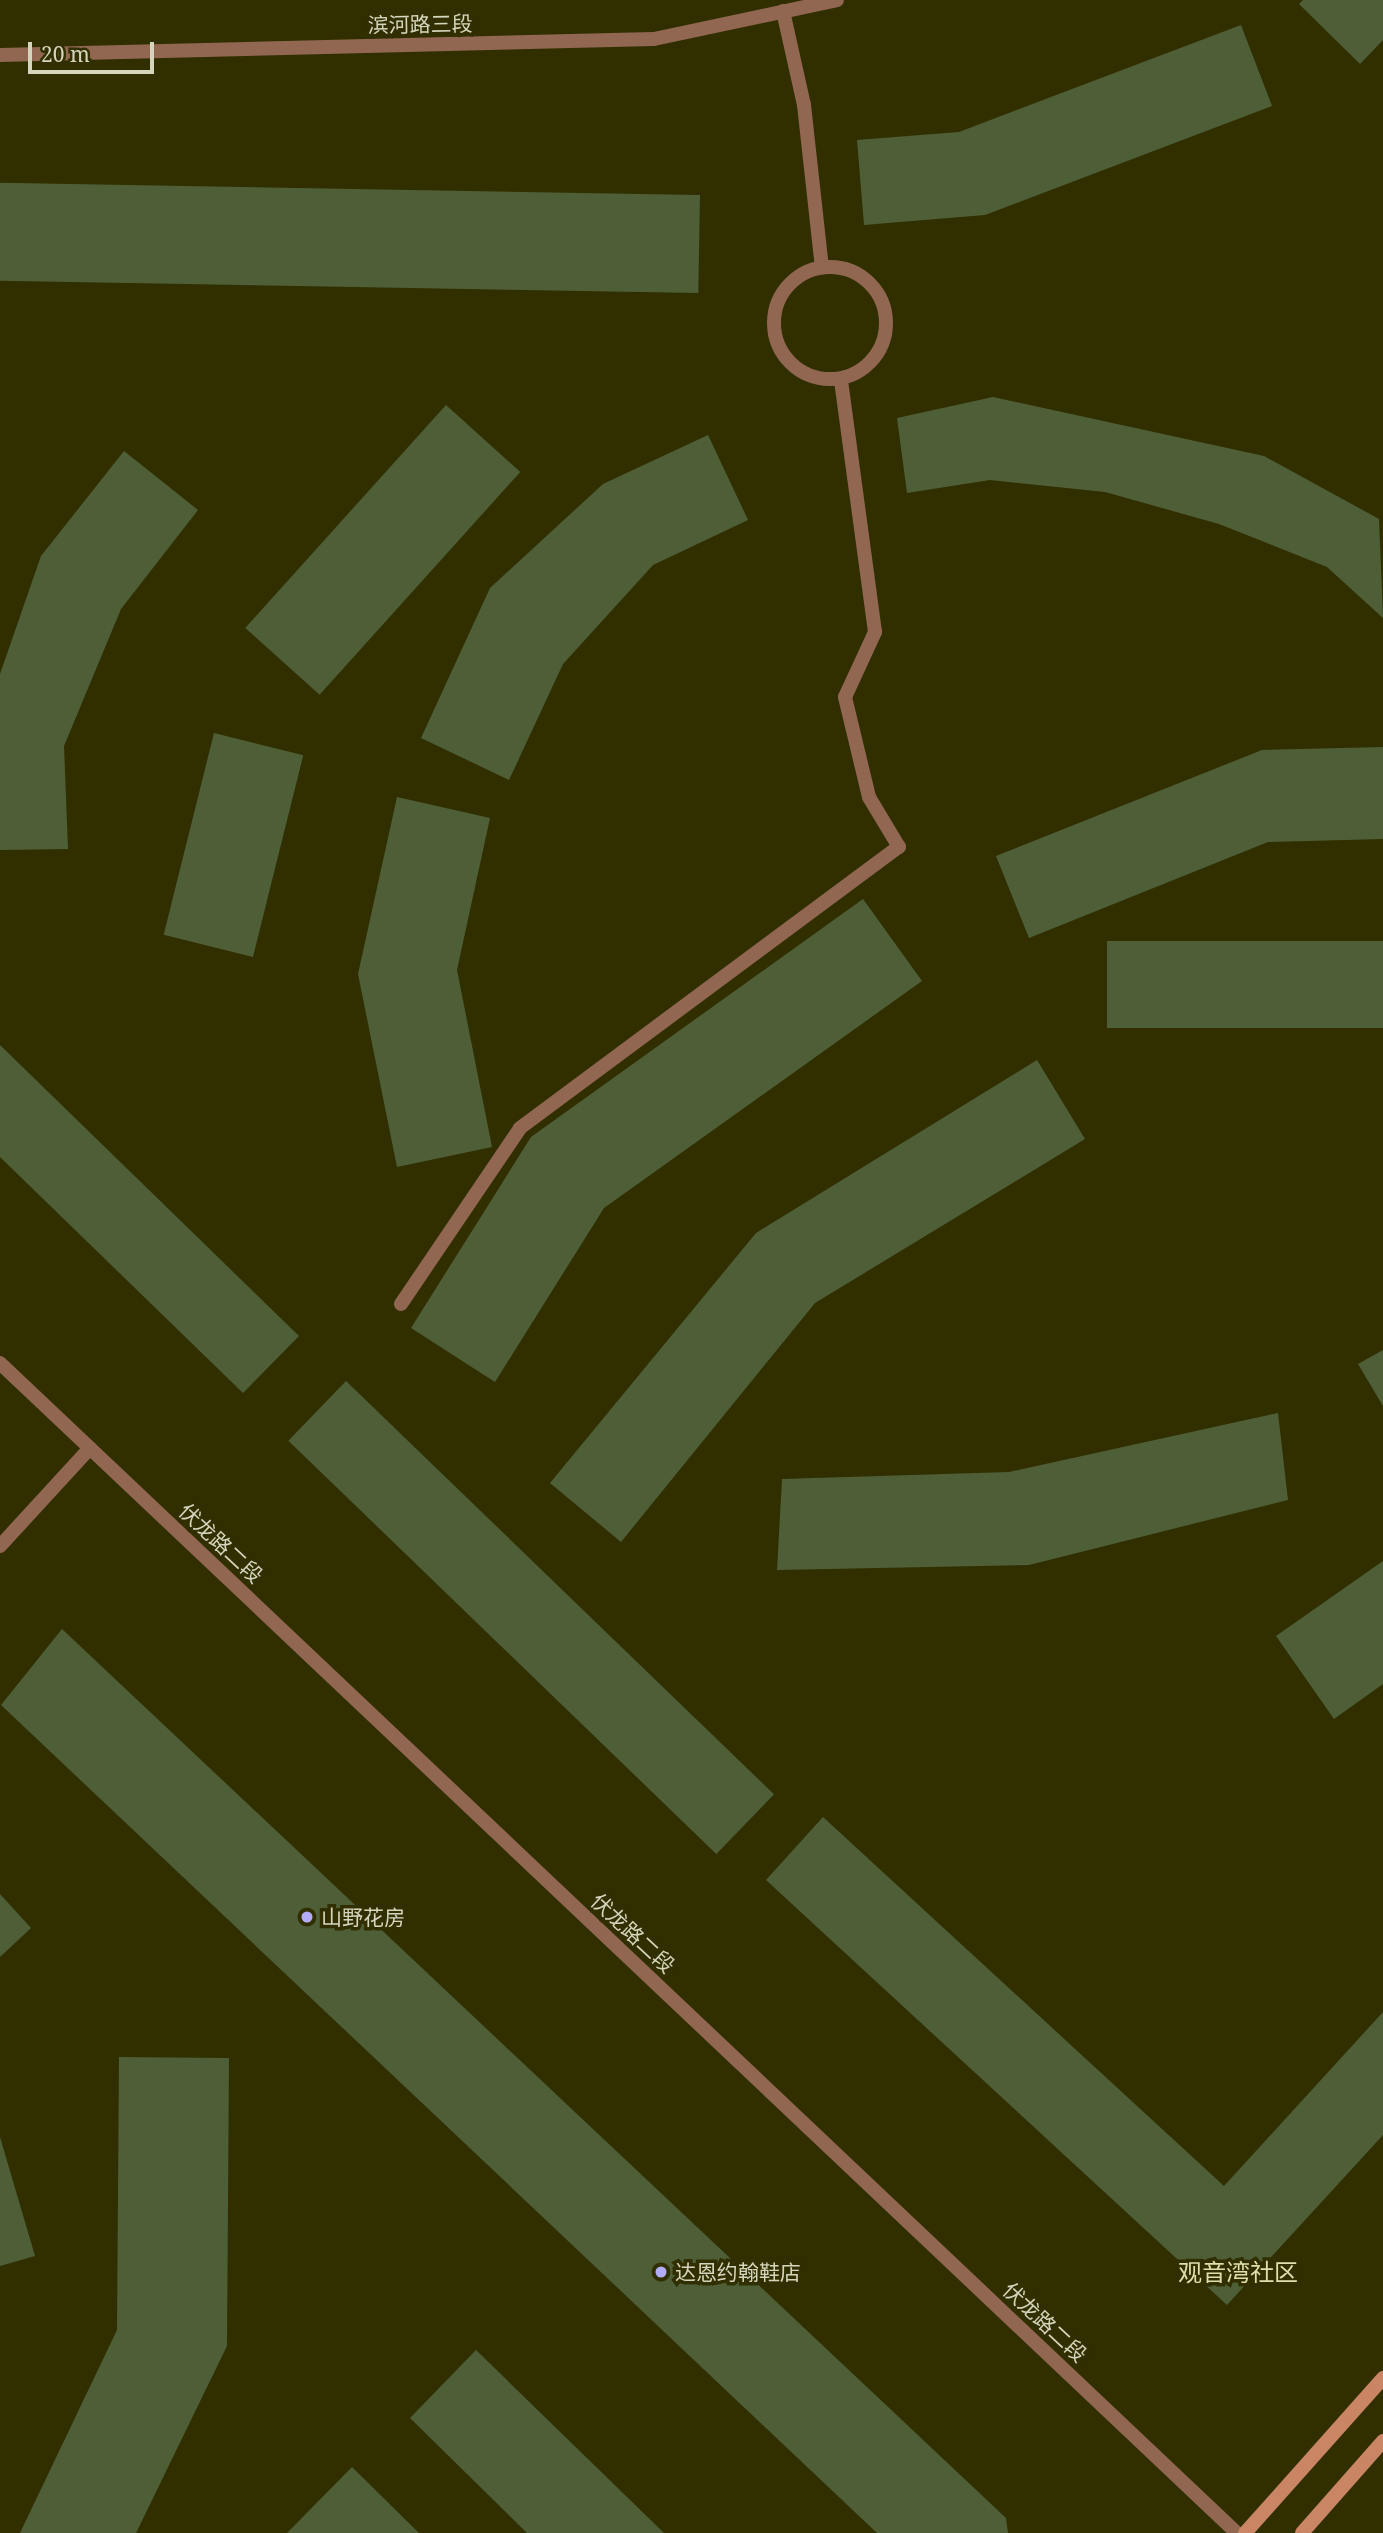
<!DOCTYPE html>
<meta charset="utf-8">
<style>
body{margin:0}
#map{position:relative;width:1383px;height:2533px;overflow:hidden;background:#312f00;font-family:"Noto Serif","Noto Sans SC",serif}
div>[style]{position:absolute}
.building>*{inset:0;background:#4e5f37;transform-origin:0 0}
.lane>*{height:14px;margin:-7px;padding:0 7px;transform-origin:7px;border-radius:7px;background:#916752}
.lane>.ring{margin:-7px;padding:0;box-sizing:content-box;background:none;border:14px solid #916752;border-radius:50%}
.street>*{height:14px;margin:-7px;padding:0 7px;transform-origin:7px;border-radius:7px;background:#916752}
.secondary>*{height:14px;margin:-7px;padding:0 7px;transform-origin:7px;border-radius:7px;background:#ca8664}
.dots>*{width:19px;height:19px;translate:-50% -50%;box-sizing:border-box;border:4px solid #312f00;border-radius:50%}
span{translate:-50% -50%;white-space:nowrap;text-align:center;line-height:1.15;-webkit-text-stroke:7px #312f00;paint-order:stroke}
.street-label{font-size:21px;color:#d5d5bd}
.poi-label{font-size:21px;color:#d5d5bd}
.left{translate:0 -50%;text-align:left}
.quarter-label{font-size:24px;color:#dfdead}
.scale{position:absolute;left:28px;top:42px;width:126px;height:32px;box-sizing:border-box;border:4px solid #d5d5bd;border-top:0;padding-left:9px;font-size:21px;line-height:24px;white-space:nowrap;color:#d5d5bd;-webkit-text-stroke:5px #312f00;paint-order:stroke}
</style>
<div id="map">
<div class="building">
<i style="clip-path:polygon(1303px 0,1383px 0,1383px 40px,1360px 64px,1299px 4px)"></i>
<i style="clip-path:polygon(1241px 25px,1272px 106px,985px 215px,864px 225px,857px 140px,959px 132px)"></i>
<i style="left:700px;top:195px;width:98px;height:700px;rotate:91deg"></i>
<i style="clip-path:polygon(993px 397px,1264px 456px,1379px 519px,1383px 618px,1327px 567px,1219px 524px,1105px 492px,990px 480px,907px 493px,897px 418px)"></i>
<i style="left:446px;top:405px;width:100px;height:300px;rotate:42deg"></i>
<i style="clip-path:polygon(708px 435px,748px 520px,653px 565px,563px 664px,509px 780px,421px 738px,490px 588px,603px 484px)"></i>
<i style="clip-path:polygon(124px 451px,198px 510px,121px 609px,64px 746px,68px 849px,0 850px,0 674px,41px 556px)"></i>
<i style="left:214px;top:733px;width:92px;height:208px;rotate:14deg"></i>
<i style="clip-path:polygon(1383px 747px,1383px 839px,1268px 842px,1029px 938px,996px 856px,1262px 750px)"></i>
<i style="clip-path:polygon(397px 797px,490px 818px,457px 970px,492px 1147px,397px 1167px,358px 974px)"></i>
<i style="clip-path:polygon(863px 899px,922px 981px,604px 1208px,495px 1382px,411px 1328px,531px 1137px)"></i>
<i style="left:1383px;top:941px;width:87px;height:276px;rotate:90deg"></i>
<i style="clip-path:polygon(0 1045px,299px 1336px,243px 1393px,0 1157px)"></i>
<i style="clip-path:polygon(1037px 1060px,1085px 1139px,815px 1303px,621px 1542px,550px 1483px,756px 1233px)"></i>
<i style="clip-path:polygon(1383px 1350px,1383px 1406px,1358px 1364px)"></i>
<i style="left:346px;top:1381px;width:595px;height:83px;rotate:44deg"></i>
<i style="clip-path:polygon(1278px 1413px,1288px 1500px,1029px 1565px,777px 1570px,782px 1479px,1009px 1472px)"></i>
<i style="clip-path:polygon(1383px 1561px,1383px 1684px,1334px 1719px,1276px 1636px)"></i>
<i style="clip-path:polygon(62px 1629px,1006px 2518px,1008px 2533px,877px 2533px,1px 1705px)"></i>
<i style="clip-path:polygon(823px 1817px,1224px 2186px,1383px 2012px,1383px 2135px,1227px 2305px,766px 1880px)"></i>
<i style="clip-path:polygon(0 1894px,31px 1928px,0 1957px)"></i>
<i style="clip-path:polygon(119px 2057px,229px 2058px,227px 2346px,136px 2533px,20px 2533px,117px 2330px)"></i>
<i style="clip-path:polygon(0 2137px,35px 2256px,0 2266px)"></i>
<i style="clip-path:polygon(476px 2350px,664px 2533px,527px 2533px,410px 2418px)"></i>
<i style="clip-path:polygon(352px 2467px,419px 2533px,287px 2533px)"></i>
</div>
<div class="lane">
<i style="left:804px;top:105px;width:163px;rotate:83.7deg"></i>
<i class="ring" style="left:774px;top:267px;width:98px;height:98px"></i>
<i style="left:401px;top:1304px;width:212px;rotate:-55.9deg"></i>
<i style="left:520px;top:1128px;width:472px;rotate:-36.6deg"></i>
<i style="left:899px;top:847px;width:58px;rotate:-121deg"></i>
<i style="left:869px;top:797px;width:103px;rotate:-103.5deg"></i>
<i style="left:845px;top:697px;width:72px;rotate:-65.2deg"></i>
<i style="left:875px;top:632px;width:255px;rotate:-97.7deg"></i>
</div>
<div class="street">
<i style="left:783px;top:11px;width:96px;rotate:77.4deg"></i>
<i style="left:0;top:55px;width:654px;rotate:-1.4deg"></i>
<i style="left:654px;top:39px;width:187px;rotate:-12deg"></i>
<i style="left:0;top:1363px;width:1703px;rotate:43.41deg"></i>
<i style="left:0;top:1546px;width:133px;rotate:-47.4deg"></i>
</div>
<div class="secondary">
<i style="left:1245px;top:2533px;width:208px;rotate:-48.3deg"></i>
<i style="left:1302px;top:2533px;width:123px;rotate:-48.6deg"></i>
</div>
<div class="dots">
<i style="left:307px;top:1917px;background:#b3adf9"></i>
<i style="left:661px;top:2272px;background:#b3adf9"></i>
</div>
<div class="street-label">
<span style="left:420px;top:24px;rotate:-1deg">滨河路三段</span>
<span style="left:221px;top:1543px;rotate:43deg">伏龙路二段</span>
<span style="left:633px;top:1933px;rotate:43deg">伏龙路二段</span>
<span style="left:1045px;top:2322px;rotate:43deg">伏龙路二段</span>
</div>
<div class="poi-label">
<span class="left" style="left:321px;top:1917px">山野花房</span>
<span class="left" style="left:675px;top:2272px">达恩约翰鞋店</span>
</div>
<div class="quarter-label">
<span style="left:1238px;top:2272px">观音湾社区</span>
</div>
<div class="scale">20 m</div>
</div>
